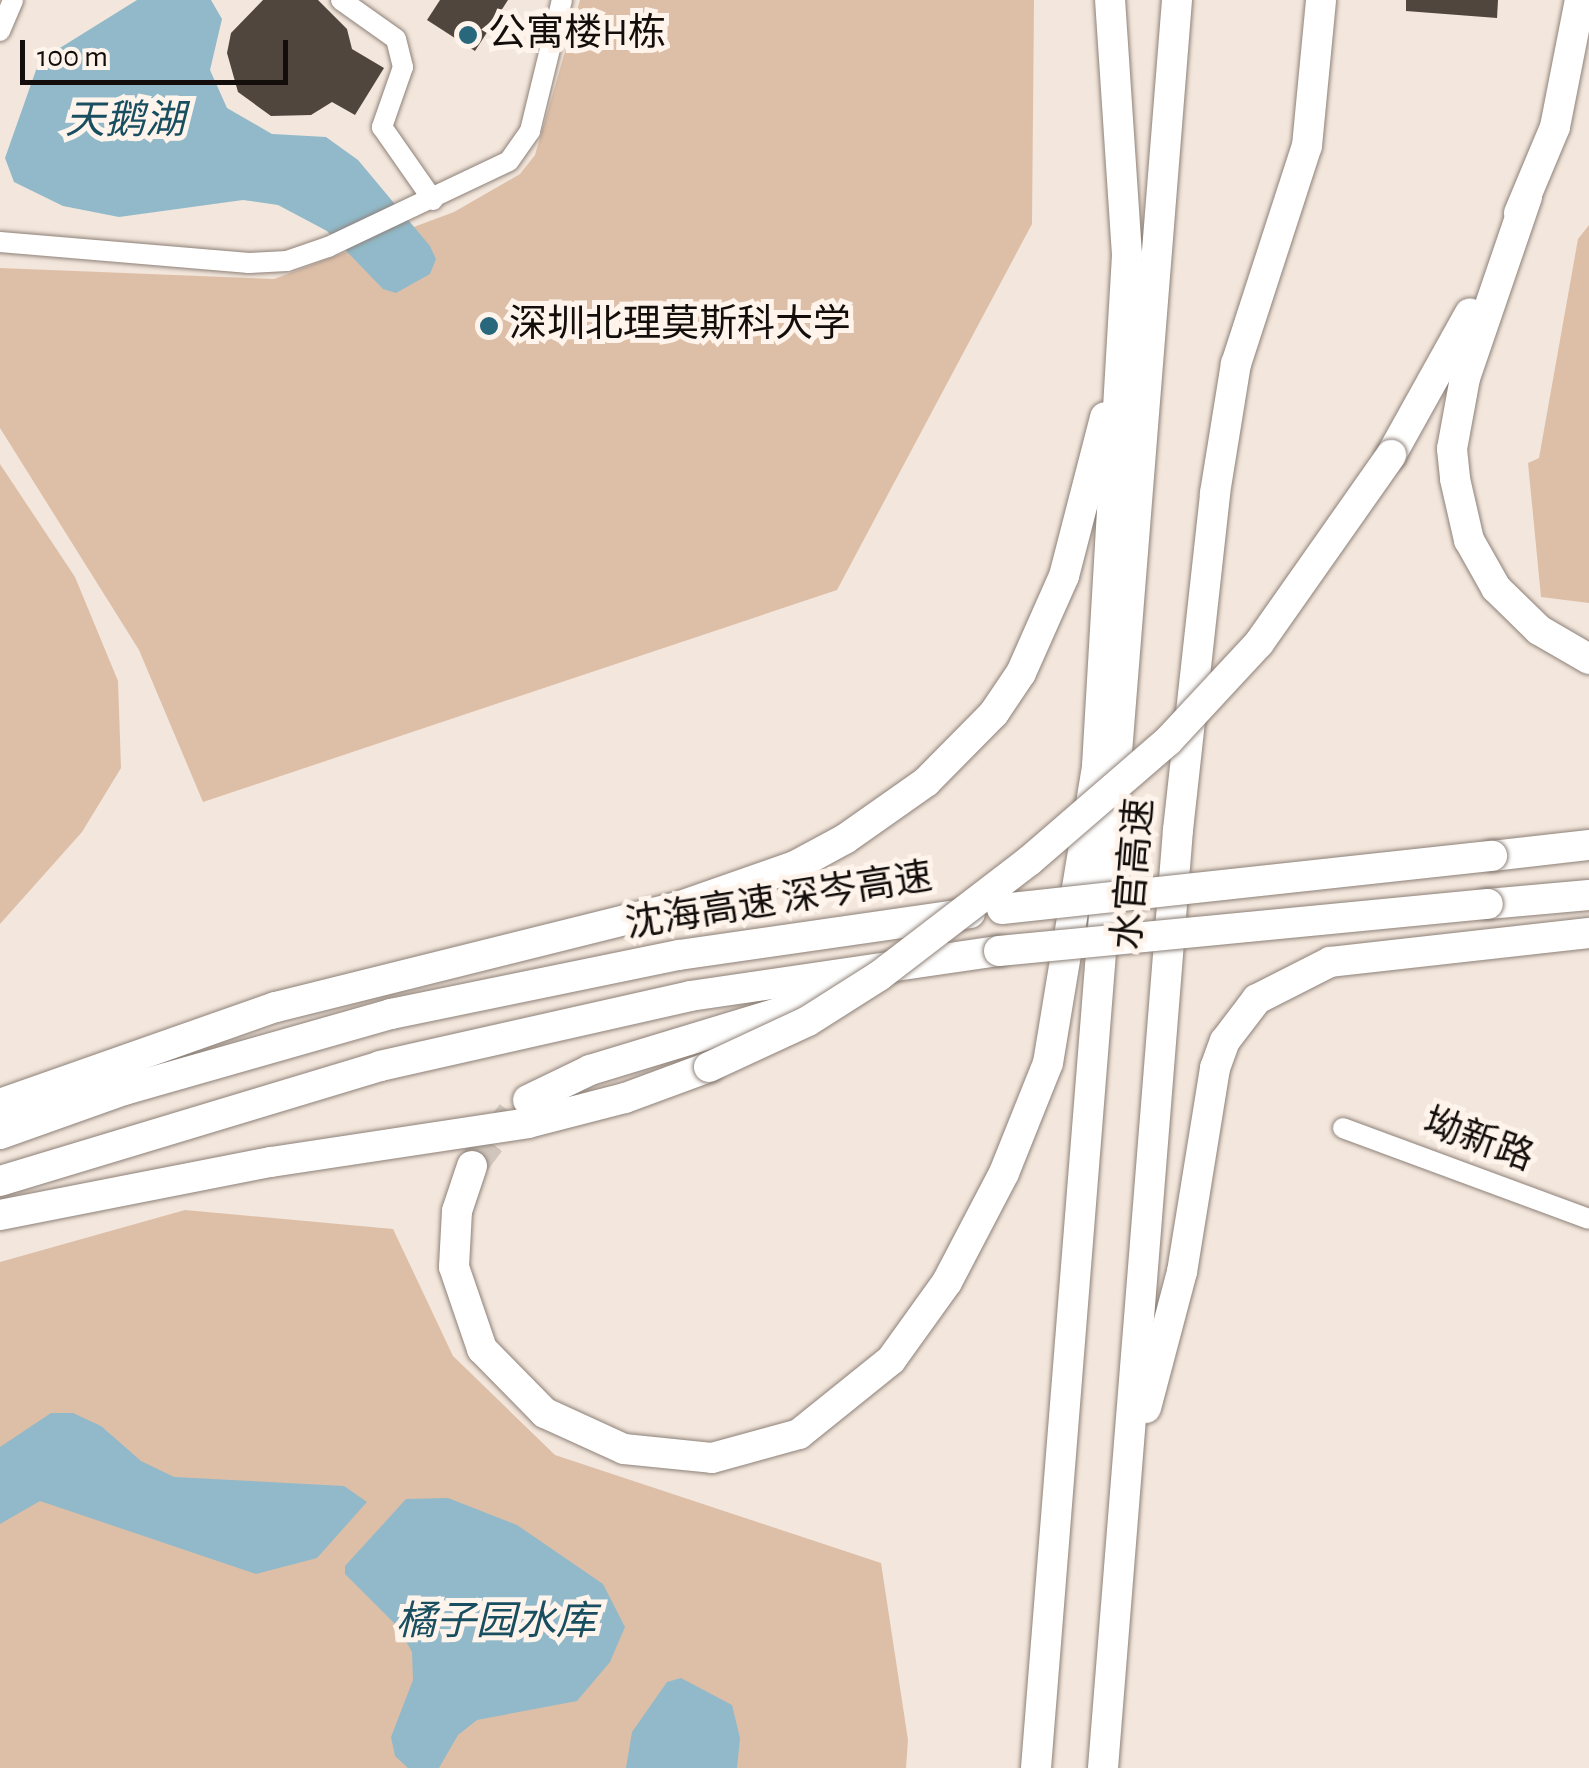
<!DOCTYPE html>
<meta charset="utf-8">
<style>
body{margin:0}
#map{position:relative;width:1589px;height:1768px;overflow:hidden;background:#f3e6dc;font-family:"Alegreya Sans","Noto Sans SC",sans-serif}
div>[style]{position:absolute}
.green>*{inset:0;background:#ddbfa8}
.water>*{inset:0;background:#91b9c9}
.building>*{inset:0;background:#51463e}
.highway-tunnel>*{height:30px;margin-top:-15px;transform-origin:0;background:repeating-linear-gradient(90deg,#d1c6bd 0 30px,transparent 0 45px)}
.roads{filter:drop-shadow(0 0 2px #8d8178) drop-shadow(0 0 2px #8d8178)}
.minor>*{height:20px;margin:-10px;padding:0 10px;transform-origin:10px;border-radius:10px;background:#fff}
.highway>*{height:30px;margin:-15px;padding:0 15px;transform-origin:15px;border-radius:15px;background:#fff}
.bridges{filter:drop-shadow(0 0 2px #8d8178) drop-shadow(0 0 2px #8d8178)}
.highway-bridge>*{height:30px;margin:-15px;padding:0 15px;transform-origin:15px;border-radius:15px;background:#fff}
.dots>*{width:28px;height:28px;translate:-50% -50%;box-sizing:border-box;border:5px solid #fef4ec;border-radius:50%}
span{translate:-50% -50%;white-space:nowrap;text-align:center;line-height:1.15;-webkit-text-stroke:10px #fef4ec;paint-order:stroke}
.poi-label{font-size:38px;color:#130e0b}
.left{translate:0 -50%;text-align:left}
.street-label{font-size:38px;color:#130e0b}
.water-label{font-size:40px;color:#184e60;font-style:italic}
.scale{position:absolute;left:20px;top:40px;width:268px;height:45px;box-sizing:border-box;border:5px solid #130e0b;border-top:0;padding-left:12px;font-size:30px;line-height:35px;white-space:nowrap;color:#130e0b;-webkit-text-stroke:8px #fef4ec;paint-order:stroke}
</style>
<div id="map">
<div class="green">
<i style="clip-path:polygon(580px 0,1034px 0,1032px 224px,837px 590px,203px 802px,139px 650px,0 428px,0 268px,274px 279px,454px 212px,520px 174px,535px 155px)"></i>
<i style="clip-path:polygon(1589px 225px,1589px 603px,1541px 597px,1528px 463px,1539px 458px,1578px 239px)"></i>
<i style="clip-path:polygon(0 464px,75px 577px,118px 681px,121px 768px,82px 832px,0 924px)"></i>
<i style="clip-path:polygon(185px 1210px,393px 1229px,453px 1356px,555px 1455px,881px 1563px,908px 1740px,906px 1768px,0 1768px,0 1262px)"></i>
</div>
<div class="water">
<i style="clip-path:polygon(137px 0,211px 0,222px 19px,210px 70px,227px 108px,272px 134px,326px 137px,358px 160px,430px 246px,436px 259px,430px 274px,396px 293px,383px 289px,327px 231px,278px 205px,243px 200px,119px 217px,63px 206px,14px 182px,5px 158px,36px 70px,55px 51px)"></i>
<i style="clip-path:polygon(51px 1413px,73px 1413px,101px 1426px,141px 1461px,174px 1477px,344px 1486px,367px 1502px,317px 1558px,256px 1574px,40px 1501px,0 1524px,0 1447px)"></i>
<i style="clip-path:polygon(448px 1498px,517px 1525px,603px 1584px,625px 1627px,610px 1662px,577px 1701px,477px 1720px,458px 1735px,439px 1768px,408px 1768px,395px 1756px,391px 1737px,413px 1680px,412px 1652px,398px 1627px,345px 1574px,345px 1566px,406px 1499px)"></i>
<i style="clip-path:polygon(681px 1678px,732px 1705px,740px 1738px,737px 1768px,626px 1768px,632px 1732px,667px 1682px)"></i>
</div>
<div class="building">
<i style="clip-path:polygon(263px 0,318px 0,347px 29px,352px 49px,384px 68px,355px 115px,332px 102px,311px 115px,271px 116px,238px 92px,227px 53px,231px 33px)"></i>
<i style="clip-path:polygon(440px 0,508px 0,475px 51px,427px 20px)"></i>
<i style="clip-path:polygon(1406px 0,1498px 0,1497px 18px,1406px 11px)"></i>
</div>
<div class="highway-tunnel">
<i style="left:472px;top:1166px;width:66px;rotate:-53deg"></i>
</div>
<div class="roads">
<div class="minor">
<i style="left:341px;top:0;width:67px;rotate:35.3deg"></i>
<i style="left:396px;top:39px;width:29px;rotate:76deg"></i>
<i style="left:403px;top:67px;width:64px;rotate:109.3deg"></i>
<i style="left:382px;top:127px;width:89px;rotate:55.1deg"></i>
<i style="left:0;top:31px;width:34px;rotate:-67deg"></i>
<i style="left:0;top:242px;width:250px;rotate:4.8deg"></i>
<i style="left:249px;top:263px;width:38px;rotate:-3deg"></i>
<i style="left:287px;top:261px;width:43px;rotate:-18.9deg"></i>
<i style="left:328px;top:247px;width:200px;rotate:-25.4deg"></i>
<i style="left:509px;top:161px;width:37px;rotate:-55deg"></i>
<i style="left:530px;top:131px;width:135px;rotate:-76.3deg"></i>
<i style="left:1343px;top:1128px;width:262px;rotate:20.3deg"></i>
</div>
<div class="highway">
<i style="left:1527px;top:197px;width:191px;rotate:108.9deg"></i>
<i style="left:1465px;top:378px;width:72px;rotate:100.4deg"></i>
<i style="left:1452px;top:449px;width:30px;rotate:84deg"></i>
<i style="left:1455px;top:479px;width:63px;rotate:77.1deg"></i>
<i style="left:1469px;top:540px;width:55px;rotate:60.6deg"></i>
<i style="left:1496px;top:588px;width:60px;rotate:44.3deg"></i>
<i style="left:1539px;top:630px;width:58px;rotate:30.1deg"></i>
<i style="left:1519px;top:213px;width:93px;rotate:-67.3deg"></i>
<i style="left:1555px;top:127px;width:129px;rotate:-78.9deg"></i>
<i style="left:1391px;top:455px;width:162px;rotate:-60.9deg"></i>
<i style="left:1492px;top:856px;width:98px;rotate:-6.5deg"></i>
<i style="left:1488px;top:904px;width:101px;rotate:-5.1deg"></i>
<i style="left:528px;top:1100px;width:69px;rotate:-25.8deg"></i>
<i style="left:590px;top:1070px;width:268px;rotate:-16.9deg"></i>
<i style="left:0;top:1104px;width:293px;rotate:-19.4deg"></i>
<i style="left:276px;top:1007px;width:414px;rotate:-14deg"></i>
<i style="left:678px;top:907px;width:124px;rotate:-19.3deg"></i>
<i style="left:795px;top:866px;width:57px;rotate:-28.4deg"></i>
<i style="left:845px;top:839px;width:99px;rotate:-35.1deg"></i>
<i style="left:926px;top:782px;width:97px;rotate:-45.4deg"></i>
<i style="left:994px;top:713px;width:48px;rotate:-56deg"></i>
<i style="left:1021px;top:673px;width:106px;rotate:-66.1deg"></i>
<i style="left:1064px;top:576px;width:164px;rotate:-75.5deg"></i>
<i style="left:0;top:1134px;width:132px;rotate:-19.5deg"></i>
<i style="left:124px;top:1090px;width:278px;rotate:-15.9deg"></i>
<i style="left:391px;top:1014px;width:294px;rotate:-11.6deg"></i>
<i style="left:679px;top:955px;width:294px;rotate:-8.2deg"></i>
<i style="left:472px;top:1166px;width:47px;rotate:108.4deg"></i>
<i style="left:457px;top:1211px;width:56px;rotate:93.1deg"></i>
<i style="left:454px;top:1267px;width:87px;rotate:71.1deg"></i>
<i style="left:482px;top:1349px;width:90px;rotate:45.5deg"></i>
<i style="left:545px;top:1413px;width:87px;rotate:24.5deg"></i>
<i style="left:624px;top:1449px;width:88px;rotate:5.8deg"></i>
<i style="left:712px;top:1458px;width:90px;rotate:-15.4deg"></i>
<i style="left:799px;top:1434px;width:118px;rotate:-38.8deg"></i>
<i style="left:891px;top:1360px;width:96px;rotate:-54.3deg"></i>
<i style="left:947px;top:1282px;width:123px;rotate:-62.4deg"></i>
<i style="left:1004px;top:1173px;width:118px;rotate:-68.2deg"></i>
<i style="left:1048px;top:1063px;width:301px;rotate:-80.6deg"></i>
<i style="left:1097px;top:766px;width:512px;rotate:-86.64deg"></i>
<i style="left:1127px;top:255px;width:256px;rotate:-93.8deg"></i>
<i style="left:0;top:1181px;width:397px;rotate:-16.8deg"></i>
<i style="left:380px;top:1066px;width:318px;rotate:-12.7deg"></i>
<i style="left:690px;top:996px;width:312px;rotate:-8.3deg"></i>
<i style="left:0;top:1215px;width:276px;rotate:-11.1deg"></i>
<i style="left:271px;top:1162px;width:260px;rotate:-8.6deg"></i>
<i style="left:528px;top:1123px;width:100px;rotate:-14.5deg"></i>
<i style="left:625px;top:1098px;width:90px;rotate:-20.3deg"></i>
<i style="left:1146px;top:1408px;width:141px;rotate:-75.2deg"></i>
<i style="left:1182px;top:1272px;width:207px;rotate:-80.8deg"></i>
<i style="left:1215px;top:1068px;width:29px;rotate:-70deg"></i>
<i style="left:1225px;top:1041px;width:53px;rotate:-52.7deg"></i>
<i style="left:1257px;top:999px;width:82px;rotate:-26.9deg"></i>
<i style="left:1330px;top:962px;width:261px;rotate:-6.4deg"></i>
<i style="left:1036px;top:1768px;width:1774px;rotate:-85.44deg"></i>
<i style="left:1103px;top:1768px;width:941px;rotate:-85.43deg"></i>
<i style="left:1178px;top:830px;width:339px;rotate:-83.7deg"></i>
<i style="left:1215px;top:493px;width:131px;rotate:-80.8deg"></i>
<i style="left:1236px;top:364px;width:229px;rotate:-72deg"></i>
<i style="left:1307px;top:146px;width:147px;rotate:-84.5deg"></i>
</div>
</div>
<div class="bridges">
<div class="highway-bridge">
<i style="left:1002px;top:909px;width:493px;rotate:-6.2deg"></i>
<i style="left:999px;top:951px;width:491px;rotate:-5.5deg"></i>
<i style="left:709px;top:1067px;width:109px;rotate:-24.9deg"></i>
<i style="left:808px;top:1021px;width:84px;rotate:-32.4deg"></i>
<i style="left:879px;top:976px;width:189px;rotate:-37.5deg"></i>
<i style="left:1029px;top:861px;width:184px;rotate:-40.8deg"></i>
<i style="left:1168px;top:741px;width:134px;rotate:-47.1deg"></i>
<i style="left:1259px;top:643px;width:230px;rotate:-54.9deg"></i>
</div>
</div>
<div class="dots">
<i style="left:468px;top:35px;background:#28677c"></i>
<i style="left:489px;top:326px;background:#28677c"></i>
</div>
<div class="poi-label">
<span class="left" style="left:488px;top:35px">公寓楼H栋</span>
<span class="left" style="left:509px;top:326px">深圳北理莫斯科大学</span>
</div>
<div class="street-label">
<span style="left:1135px;top:874px;rotate:-85deg">水官高速</span>
<span style="left:779px;top:902px;rotate:-9deg">沈海高速 深岑高速</span>
<span style="left:1478px;top:1141px;rotate:20deg">坳新路</span>
</div>
<div class="water-label">
<span style="left:125px;top:121px">天鹅湖</span>
<span style="left:496px;top:1622px">橘子园水库</span>
</div>
<div class="scale">100 m</div>
</div>
